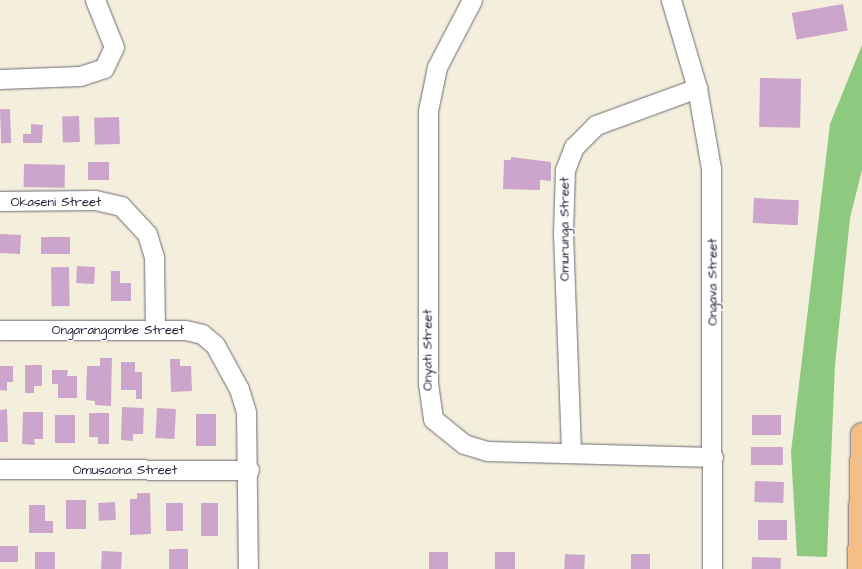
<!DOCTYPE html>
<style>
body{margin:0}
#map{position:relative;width:862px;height:569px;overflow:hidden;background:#f4efdc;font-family:"Architects Daughter",sans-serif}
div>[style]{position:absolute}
.green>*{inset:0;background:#8dc97e}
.building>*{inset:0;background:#cca5cc;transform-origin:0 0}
.roads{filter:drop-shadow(0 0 1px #6c6a73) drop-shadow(0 0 1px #6c6a73)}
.minor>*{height:19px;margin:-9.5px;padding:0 9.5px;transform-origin:9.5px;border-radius:9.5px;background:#fff}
.major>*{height:22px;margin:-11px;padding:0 11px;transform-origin:11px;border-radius:11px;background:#f6be87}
span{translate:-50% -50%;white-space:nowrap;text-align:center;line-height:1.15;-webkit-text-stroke:3px #fff;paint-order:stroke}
.street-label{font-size:13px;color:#22223b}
</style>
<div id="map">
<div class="green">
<i style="clip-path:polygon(862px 45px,862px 170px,850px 218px,835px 365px,827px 557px,797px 556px,791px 452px,830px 124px)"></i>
</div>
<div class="building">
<i style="left:843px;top:4px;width:27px;height:52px;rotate:80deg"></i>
<i style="left:760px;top:78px;width:41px;height:49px;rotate:1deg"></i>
<i style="left:10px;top:109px;width:34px;height:10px;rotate:88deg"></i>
<i style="left:79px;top:116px;width:26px;height:17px;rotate:88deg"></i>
<i style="left:119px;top:117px;width:27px;height:25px;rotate:88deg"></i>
<i style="clip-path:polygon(31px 124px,43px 125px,42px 143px,23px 143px,23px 134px,31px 134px)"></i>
<i style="clip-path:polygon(511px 157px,551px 162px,551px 181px,540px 180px,540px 190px,503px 189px,504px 160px,511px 160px)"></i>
<i style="left:88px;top:162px;width:21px;height:18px"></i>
<i style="left:24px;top:164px;width:41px;height:23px;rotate:1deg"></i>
<i style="left:754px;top:198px;width:45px;height:25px;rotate:3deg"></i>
<i style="left:0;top:234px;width:21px;height:19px;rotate:3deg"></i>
<i style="left:41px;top:237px;width:29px;height:17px"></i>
<i style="left:77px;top:266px;width:18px;height:17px;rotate:3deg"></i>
<i style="left:69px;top:267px;width:39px;height:18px;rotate:89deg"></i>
<i style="clip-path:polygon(111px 271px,120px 271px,120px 283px,131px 283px,131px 301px,111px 301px)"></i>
<i style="clip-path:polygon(100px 358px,112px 358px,111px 406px,95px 405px,95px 401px,86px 400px,87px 366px,100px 366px)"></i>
<i style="clip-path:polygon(170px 359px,180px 359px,180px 366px,191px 366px,192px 391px,171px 392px)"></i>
<i style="clip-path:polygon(121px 362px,135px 362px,135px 372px,142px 372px,142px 399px,136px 399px,136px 390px,121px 390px)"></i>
<i style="clip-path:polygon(25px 365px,42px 365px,42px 386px,34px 386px,34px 393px,25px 393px)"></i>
<i style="clip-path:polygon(0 366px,13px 366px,13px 382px,7px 382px,7px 391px,0 390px)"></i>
<i style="clip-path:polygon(52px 370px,68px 370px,67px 376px,77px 376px,77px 398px,58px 398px,58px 384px,52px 384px)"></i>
<i style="clip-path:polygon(122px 407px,144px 408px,143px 434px,133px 434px,133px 441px,121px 440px)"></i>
<i style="left:157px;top:408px;width:19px;height:30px;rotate:3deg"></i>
<i style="clip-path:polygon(7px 409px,8px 442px,0 442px,0 410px)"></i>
<i style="clip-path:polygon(23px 412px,43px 412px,43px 439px,34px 439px,35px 445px,22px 444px)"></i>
<i style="clip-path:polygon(89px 413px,109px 413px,109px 444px,98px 444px,98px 437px,89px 437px)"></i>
<i style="left:196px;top:414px;width:20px;height:32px"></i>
<i style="left:55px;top:415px;width:20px;height:28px"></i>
<i style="left:752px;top:415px;width:29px;height:20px"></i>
<i style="left:751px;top:447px;width:32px;height:18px"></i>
<i style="left:755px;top:481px;width:29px;height:21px;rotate:2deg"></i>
<i style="clip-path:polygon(137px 493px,150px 493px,151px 534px,130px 535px,130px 499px,137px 499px)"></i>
<i style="left:66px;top:500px;width:20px;height:29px"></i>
<i style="left:115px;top:502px;width:18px;height:17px;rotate:87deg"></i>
<i style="left:166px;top:503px;width:17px;height:28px"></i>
<i style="left:201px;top:503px;width:17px;height:33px"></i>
<i style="clip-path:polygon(29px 505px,45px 505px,45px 521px,53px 521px,53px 533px,29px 533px)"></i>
<i style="left:758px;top:520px;width:29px;height:20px"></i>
<i style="left:0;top:546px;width:18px;height:16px"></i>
<i style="left:188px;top:549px;width:20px;height:19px;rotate:90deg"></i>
<i style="left:102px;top:551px;width:20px;height:18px;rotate:3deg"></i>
<i style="left:35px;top:552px;width:20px;height:17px"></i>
<i style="left:429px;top:552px;width:19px;height:17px"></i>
<i style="left:495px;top:552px;width:20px;height:17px"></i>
<i style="left:565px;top:554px;width:20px;height:15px;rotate:3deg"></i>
<i style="left:631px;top:554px;width:19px;height:15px"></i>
<i style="left:752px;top:557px;width:29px;height:12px;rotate:2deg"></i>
</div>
<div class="roads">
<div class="minor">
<i style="left:472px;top:0;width:76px;rotate:117.6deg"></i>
<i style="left:437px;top:67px;width:45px;rotate:101.6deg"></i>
<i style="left:428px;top:111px;width:272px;rotate:90deg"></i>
<i style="left:428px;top:383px;width:36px;rotate:82deg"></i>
<i style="left:433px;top:419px;width:40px;rotate:39deg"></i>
<i style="left:464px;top:444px;width:24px;rotate:17deg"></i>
<i style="left:487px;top:451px;width:226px;rotate:1.5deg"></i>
<i style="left:671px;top:0;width:92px;rotate:73.5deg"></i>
<i style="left:697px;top:88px;width:81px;rotate:80.1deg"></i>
<i style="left:711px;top:168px;width:401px;rotate:89.9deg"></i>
<i style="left:0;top:79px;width:80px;rotate:-2.1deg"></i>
<i style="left:80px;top:76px;width:25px;rotate:-18deg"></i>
<i style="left:104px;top:68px;width:23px;rotate:-65deg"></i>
<i style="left:114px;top:47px;width:51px;rotate:-112deg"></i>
<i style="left:0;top:201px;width:95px;rotate:-0.6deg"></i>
<i style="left:95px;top:200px;width:27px;rotate:13deg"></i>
<i style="left:121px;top:206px;width:38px;rotate:47deg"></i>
<i style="left:147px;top:234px;width:24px;rotate:73deg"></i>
<i style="left:154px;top:257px;width:72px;rotate:89.2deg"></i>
<i style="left:0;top:330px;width:185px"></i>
<i style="left:185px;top:330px;width:17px;rotate:13deg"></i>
<i style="left:202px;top:334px;width:17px;rotate:40deg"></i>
<i style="left:215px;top:345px;width:50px;rotate:61.4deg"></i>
<i style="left:239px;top:389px;width:24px;rotate:73deg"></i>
<i style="left:246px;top:412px;width:157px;rotate:89.3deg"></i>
<i style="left:571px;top:451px;width:218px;rotate:-92.1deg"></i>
<i style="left:563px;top:233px;width:63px;rotate:-88.2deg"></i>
<i style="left:565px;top:170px;width:25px;rotate:-69deg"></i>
<i style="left:574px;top:147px;width:31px;rotate:-45deg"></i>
<i style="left:596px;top:125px;width:108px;rotate:-20.1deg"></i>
<i style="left:0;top:469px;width:249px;rotate:0.2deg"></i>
</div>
<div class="major">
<i style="left:859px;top:569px;width:135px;rotate:-88.7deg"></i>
</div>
</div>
<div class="street-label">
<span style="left:56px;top:202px">Okaseni Street</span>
<span style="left:565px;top:229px;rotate:-90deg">Omurunga Street</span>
<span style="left:713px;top:282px;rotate:-90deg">Ongava Street</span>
<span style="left:118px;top:330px">Ongarangombe Street</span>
<span style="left:428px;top:350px;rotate:-90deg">Onyati Street</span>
<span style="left:125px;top:470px">Omusaona Street</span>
</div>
</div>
